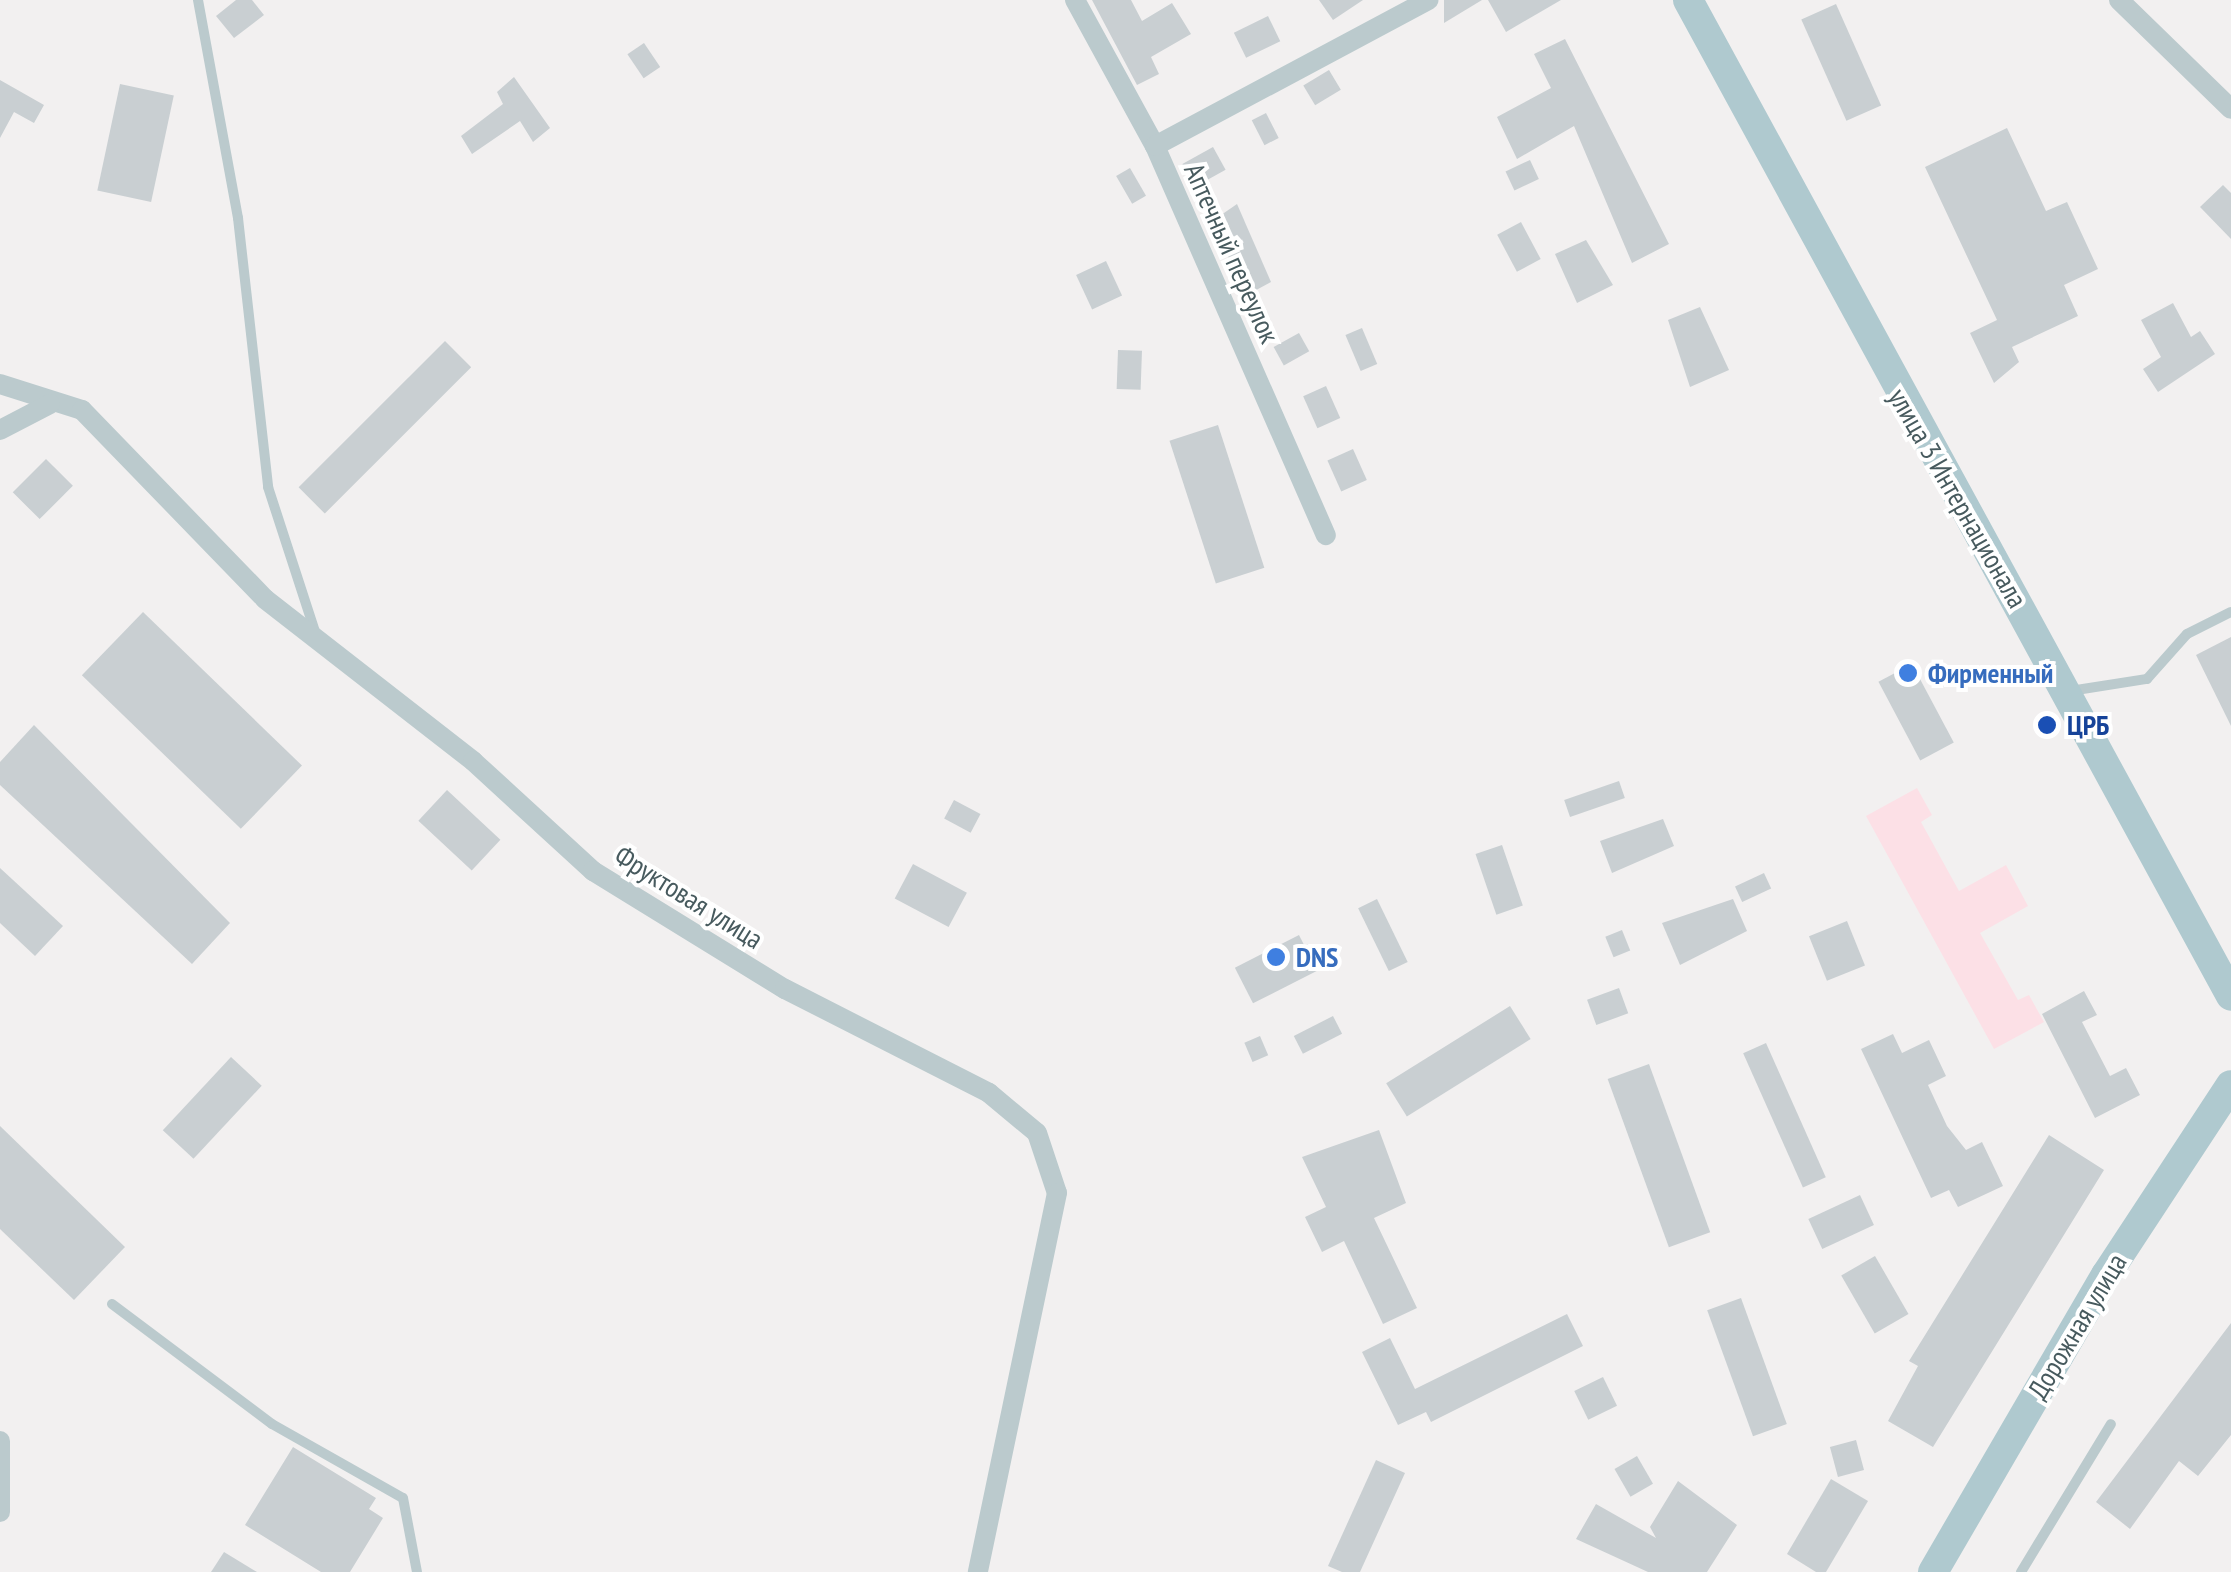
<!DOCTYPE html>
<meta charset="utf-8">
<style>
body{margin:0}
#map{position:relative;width:2231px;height:1572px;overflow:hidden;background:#f2f0f0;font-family:"PT Sans Narrow",sans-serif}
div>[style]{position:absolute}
.medical>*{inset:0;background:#fce0e6}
.building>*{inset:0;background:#c9cfd2;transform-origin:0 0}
.service>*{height:10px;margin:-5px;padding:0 5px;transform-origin:5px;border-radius:5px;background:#bbcacd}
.minor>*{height:20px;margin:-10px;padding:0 10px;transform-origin:10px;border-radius:10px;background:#bbcacd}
.primary>*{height:30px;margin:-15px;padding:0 15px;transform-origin:15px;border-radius:15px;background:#afc9cf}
.dots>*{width:28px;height:28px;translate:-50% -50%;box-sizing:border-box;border:5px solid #fff;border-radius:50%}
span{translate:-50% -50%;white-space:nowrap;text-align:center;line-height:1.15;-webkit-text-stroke:8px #fff;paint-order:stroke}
.street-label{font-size:28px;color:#475a5e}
.shop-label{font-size:28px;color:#366cbe;font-weight:700}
.left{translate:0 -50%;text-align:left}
.transit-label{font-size:28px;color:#164399;font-weight:700}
</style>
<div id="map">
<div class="medical">
<i style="clip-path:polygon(1917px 788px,1932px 815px,1921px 822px,1959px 891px,2006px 865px,2028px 906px,1980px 933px,2018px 1000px,2029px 995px,2044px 1022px,1994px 1049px,1866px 816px)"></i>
</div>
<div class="building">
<i style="clip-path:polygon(236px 0,252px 0,264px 15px,234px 38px,216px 16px)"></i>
<i style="clip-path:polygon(1092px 0,1131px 0,1142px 21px,1172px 3px,1191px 34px,1151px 57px,1159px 74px,1137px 85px)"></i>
<i style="clip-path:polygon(1319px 0,1363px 0,1333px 20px)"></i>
<i style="clip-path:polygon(1444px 0,1482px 0,1444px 23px)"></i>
<i style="clip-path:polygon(1488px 0,1561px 0,1506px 32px)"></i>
<i style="left:1836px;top:4px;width:111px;height:38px;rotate:66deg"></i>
<i style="left:1268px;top:16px;width:28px;height:38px;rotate:64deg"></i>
<i style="clip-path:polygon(1565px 39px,1669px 244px,1632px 263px,1574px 126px,1517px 159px,1497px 117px,1551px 88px,1534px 54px)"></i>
<i style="left:644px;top:43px;width:29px;height:20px;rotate:56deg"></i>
<i style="left:1329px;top:70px;width:23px;height:30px;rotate:59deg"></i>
<i style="clip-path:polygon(514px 77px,550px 128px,533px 142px,520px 121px,472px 154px,461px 136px,503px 104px,497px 92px)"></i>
<i style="clip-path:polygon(0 80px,44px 105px,34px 123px,14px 112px,0 138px)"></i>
<i style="left:120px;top:84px;width:55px;height:109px;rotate:12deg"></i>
<i style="left:1266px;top:113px;width:28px;height:16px;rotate:63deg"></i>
<i style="clip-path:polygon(2007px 128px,2046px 211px,2067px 202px,2098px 269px,2064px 285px,2078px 316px,2012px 347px,2019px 362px,1994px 383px,1970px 333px,1997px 320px,1925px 167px)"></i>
<i style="left:1213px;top:147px;width:26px;height:35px;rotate:61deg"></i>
<i style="left:1530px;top:160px;width:21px;height:27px;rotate:65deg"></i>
<i style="left:1130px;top:168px;width:32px;height:16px;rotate:60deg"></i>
<i style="clip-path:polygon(2223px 185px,2231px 193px,2231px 239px,2200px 207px)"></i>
<i style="clip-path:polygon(1237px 204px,1271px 282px,1247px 295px,1211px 222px)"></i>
<i style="left:1521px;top:222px;width:42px;height:27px;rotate:62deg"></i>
<i style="clip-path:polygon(1586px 240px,1613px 285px,1577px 303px,1555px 254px)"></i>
<i style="left:1106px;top:261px;width:38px;height:33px;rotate:65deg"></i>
<i style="clip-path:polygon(2173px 303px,2191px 337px,2200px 331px,2215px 354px,2158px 392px,2143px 369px,2161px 357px,2141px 320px)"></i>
<i style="clip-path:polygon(1700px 307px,1729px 370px,1690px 387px,1668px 320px)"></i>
<i style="left:1362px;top:328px;width:39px;height:18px;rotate:67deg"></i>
<i style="left:1299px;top:333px;width:21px;height:29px;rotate:61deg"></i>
<i style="left:445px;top:341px;width:37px;height:207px;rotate:45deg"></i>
<i style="left:1118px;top:350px;width:24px;height:39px;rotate:2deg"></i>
<i style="left:1326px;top:386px;width:35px;height:25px;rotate:66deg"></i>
<i style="left:1218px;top:425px;width:150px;height:51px;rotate:72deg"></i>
<i style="left:1353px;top:449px;width:34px;height:28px;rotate:66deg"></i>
<i style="left:46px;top:459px;width:38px;height:47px;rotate:45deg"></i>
<i style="left:143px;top:612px;width:221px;height:88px;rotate:44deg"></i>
<i style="clip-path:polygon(2231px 637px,2231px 726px,2196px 655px)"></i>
<i style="left:1912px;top:664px;width:89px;height:38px;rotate:62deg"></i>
<i style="clip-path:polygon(34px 725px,230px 923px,192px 964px,0 785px,0 762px)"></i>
<i style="left:1619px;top:781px;width:18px;height:58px;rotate:71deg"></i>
<i style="left:447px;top:790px;width:73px;height:42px;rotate:43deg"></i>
<i style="left:954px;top:800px;width:30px;height:21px;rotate:28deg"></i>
<i style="clip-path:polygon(1663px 819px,1674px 846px,1612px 873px,1600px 841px)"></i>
<i style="left:1502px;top:845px;width:64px;height:28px;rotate:71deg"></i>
<i style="left:913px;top:864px;width:61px;height:39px;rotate:28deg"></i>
<i style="clip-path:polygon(0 868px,63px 926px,35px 956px,0 923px)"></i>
<i style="left:1764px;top:873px;width:17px;height:32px;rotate:65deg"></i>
<i style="left:1377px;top:899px;width:70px;height:21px;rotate:64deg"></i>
<i style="clip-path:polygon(1733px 899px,1747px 931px,1680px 965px,1662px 923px)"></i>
<i style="left:1847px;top:921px;width:48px;height:41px;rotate:68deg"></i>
<i style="left:1622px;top:930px;width:22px;height:18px;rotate:68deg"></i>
<i style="left:1299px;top:935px;width:40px;height:72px;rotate:63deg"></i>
<i style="left:1619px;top:988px;width:27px;height:34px;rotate:70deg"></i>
<i style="clip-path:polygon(2084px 991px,2097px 1015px,2082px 1022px,2110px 1076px,2126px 1068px,2140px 1095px,2095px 1118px,2042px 1014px)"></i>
<i style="left:1510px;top:1006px;width:39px;height:146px;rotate:58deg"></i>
<i style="left:1333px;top:1016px;width:20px;height:44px;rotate:63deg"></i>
<i style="clip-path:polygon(1893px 1034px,1902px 1053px,1929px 1040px,1946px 1076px,1928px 1085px,1947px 1126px,1966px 1150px,1982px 1142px,2003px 1186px,1958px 1207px,1949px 1190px,1931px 1198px,1861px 1049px)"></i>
<i style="left:1260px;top:1036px;width:21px;height:17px;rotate:67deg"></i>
<i style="left:1766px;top:1043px;width:147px;height:25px;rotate:66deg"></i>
<i style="left:231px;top:1057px;width:42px;height:100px;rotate:43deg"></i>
<i style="left:1649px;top:1064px;width:179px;height:44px;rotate:70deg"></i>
<i style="clip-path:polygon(0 1126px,125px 1247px,74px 1300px,0 1229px)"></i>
<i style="clip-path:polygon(1379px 1130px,1406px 1203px,1374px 1218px,1417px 1308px,1383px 1324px,1344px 1241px,1322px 1252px,1305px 1217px,1326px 1207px,1302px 1157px)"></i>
<i style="clip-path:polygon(2049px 1135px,2104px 1170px,1933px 1447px,1888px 1421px,1918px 1366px,1909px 1361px)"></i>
<i style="left:1860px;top:1195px;width:33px;height:57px;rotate:65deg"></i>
<i style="left:1875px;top:1256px;width:67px;height:39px;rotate:60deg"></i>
<i style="left:1741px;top:1298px;width:134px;height:36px;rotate:70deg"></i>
<i style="clip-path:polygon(1567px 1314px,1583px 1346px,1431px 1422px,1426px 1412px,1398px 1425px,1362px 1352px,1390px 1338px,1415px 1389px)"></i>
<i style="clip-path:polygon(2231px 1323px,2231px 1435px,2198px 1476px,2179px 1461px,2130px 1529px,2096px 1502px)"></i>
<i style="left:1603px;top:1377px;width:32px;height:32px;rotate:64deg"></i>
<i style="left:1856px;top:1440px;width:31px;height:27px;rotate:75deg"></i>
<i style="clip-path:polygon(293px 1447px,376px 1498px,369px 1509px,383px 1518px,350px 1572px,321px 1572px,245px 1525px)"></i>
<i style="left:1637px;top:1456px;width:32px;height:26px;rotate:60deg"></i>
<i style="clip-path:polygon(1376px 1460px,1405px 1473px,1360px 1572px,1342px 1572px,1328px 1566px)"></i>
<i style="clip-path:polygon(1831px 1479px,1868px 1501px,1826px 1572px,1816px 1572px,1787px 1554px)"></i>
<i style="clip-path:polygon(1678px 1481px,1737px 1525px,1707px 1572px,1648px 1572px,1576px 1539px,1596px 1504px,1656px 1538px,1650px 1527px)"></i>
<i style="clip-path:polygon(224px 1552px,257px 1572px,211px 1572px)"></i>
</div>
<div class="service">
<i style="left:198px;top:0;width:222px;rotate:79.6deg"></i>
<i style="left:238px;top:218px;width:271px;rotate:83.6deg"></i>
<i style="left:268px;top:487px;width:152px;rotate:72deg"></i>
<i style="left:2070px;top:691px;width:78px;rotate:-8.9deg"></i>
<i style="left:2147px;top:679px;width:60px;rotate:-48.4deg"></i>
<i style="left:2187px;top:634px;width:49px;rotate:-26.6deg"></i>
<i style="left:112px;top:1304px;width:200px;rotate:36.9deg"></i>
<i style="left:272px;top:1424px;width:150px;rotate:29.5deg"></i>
<i style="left:403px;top:1498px;width:75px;rotate:79.3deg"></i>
<i style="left:2021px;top:1572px;width:173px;rotate:-58.7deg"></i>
</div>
<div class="minor">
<i style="left:1075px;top:0;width:166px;rotate:61.3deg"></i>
<i style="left:1155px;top:146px;width:425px;rotate:66.3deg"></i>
<i style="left:2119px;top:0;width:156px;rotate:44.2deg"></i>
<i style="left:1155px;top:146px;width:310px;rotate:-28.1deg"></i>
<i style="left:0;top:384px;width:86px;rotate:17.6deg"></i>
<i style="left:82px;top:410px;width:263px;rotate:45.9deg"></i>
<i style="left:265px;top:599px;width:264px;rotate:37.9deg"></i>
<i style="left:473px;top:761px;width:163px;rotate:42.5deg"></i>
<i style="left:593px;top:871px;width:225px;rotate:31.6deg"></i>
<i style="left:785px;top:989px;width:229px;rotate:27deg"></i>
<i style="left:989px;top:1093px;width:62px;rotate:39.8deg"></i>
<i style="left:1037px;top:1133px;width:63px;rotate:71.6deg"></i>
<i style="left:1057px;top:1193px;width:387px;rotate:101.8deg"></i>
<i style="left:0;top:430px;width:56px;rotate:-27.5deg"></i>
<i style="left:0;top:1441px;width:71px;rotate:90deg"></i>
</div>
<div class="primary">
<i style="left:1688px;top:0;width:1134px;rotate:61.4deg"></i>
<i style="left:1933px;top:1572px;width:344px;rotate:-59.8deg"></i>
<i style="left:2106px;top:1275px;width:227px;rotate:-56.7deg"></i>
</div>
<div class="dots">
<i style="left:1908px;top:673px;background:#3f7fe0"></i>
<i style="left:2047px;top:725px;background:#1a4fb4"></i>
<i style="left:1276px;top:957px;background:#3f7fe0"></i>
</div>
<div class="street-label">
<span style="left:1232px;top:253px;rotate:66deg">Аптечный переулок</span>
<span style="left:1958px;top:498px;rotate:60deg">улица 3 Интернационала</span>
<span style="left:689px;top:897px;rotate:32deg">Фруктовая улица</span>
<span style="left:2077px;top:1326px;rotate:-59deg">Дорожная улица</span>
</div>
<div class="shop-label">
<span class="left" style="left:1928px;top:673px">Фирменный</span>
<span class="left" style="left:1296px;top:957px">DNS</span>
</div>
<div class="transit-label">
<span class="left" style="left:2067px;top:725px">ЦРБ</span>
</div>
</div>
